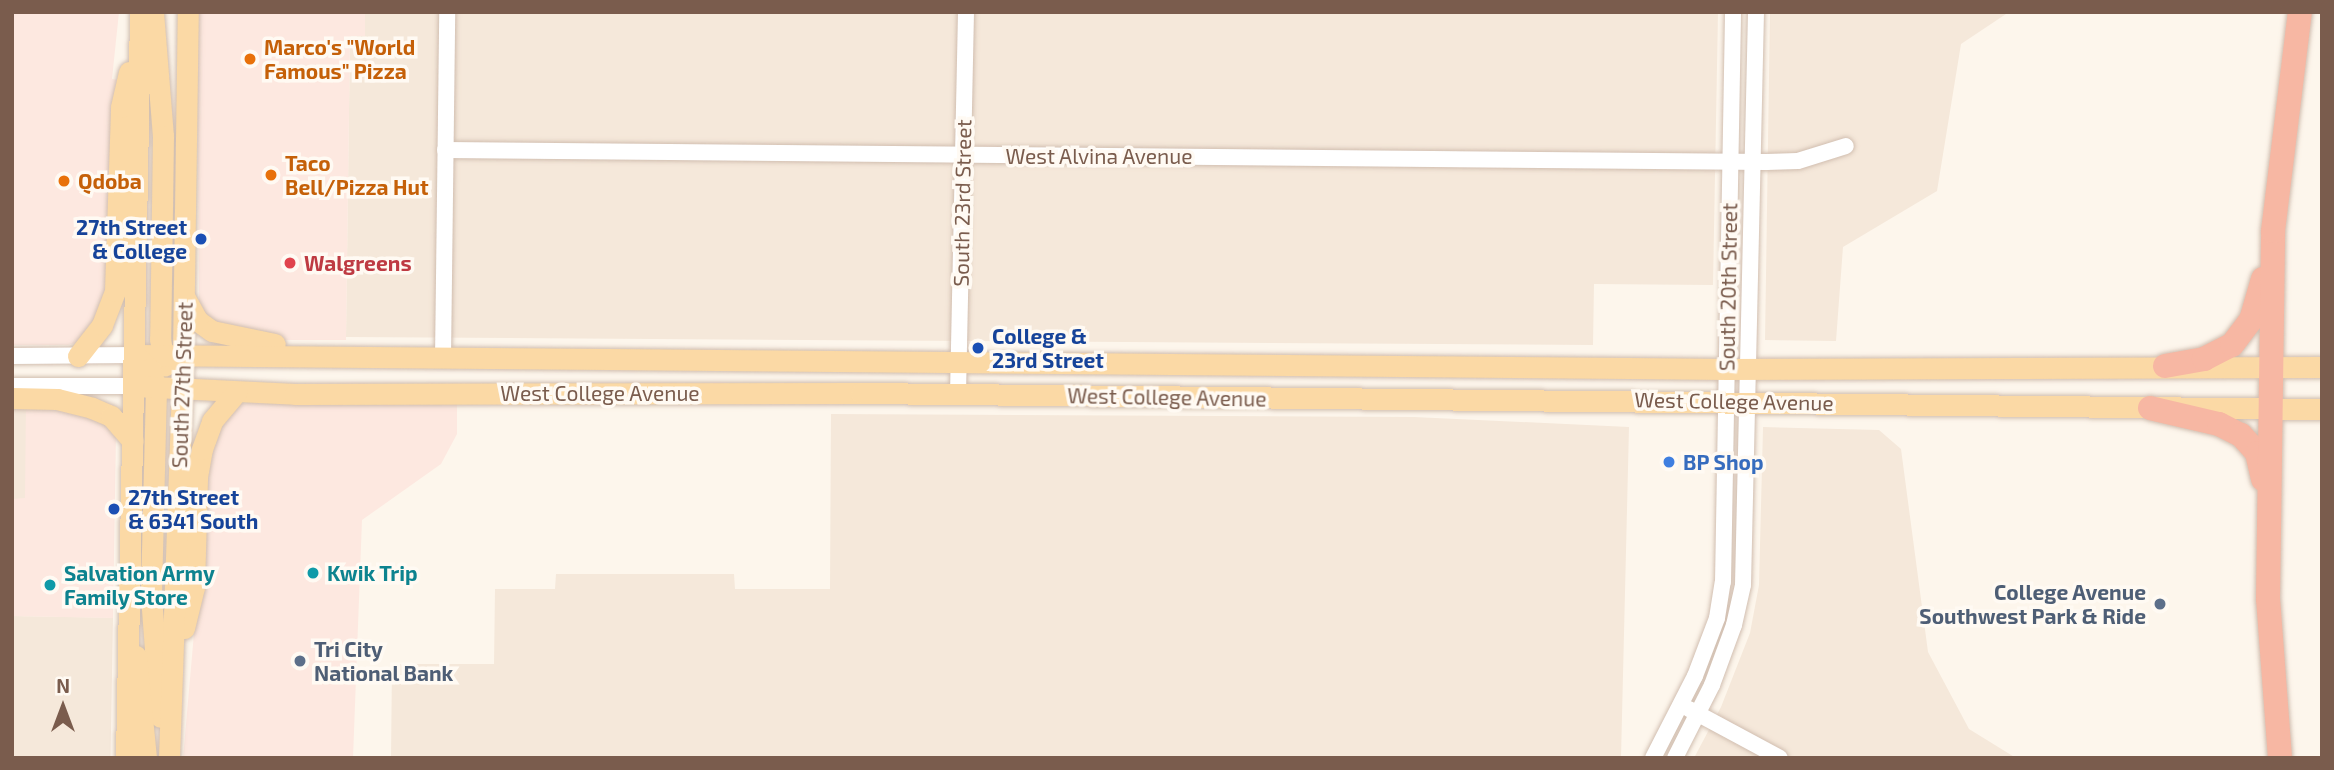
<!DOCTYPE html>
<style>
body{margin:0}
#map{position:relative;width:2334px;height:770px;overflow:hidden;background:#fdf6ec;font-family:"Exo 2",sans-serif}
div>[style]{position:absolute}
.residential>*{inset:0;background:#f5e8da;transform-origin:0 0}
.commercial>*{inset:0;background:#fde8e0}
.roads{filter:drop-shadow(0 0 2px #d1beb0) drop-shadow(0 0 2px #d1beb0)}
.minor>*{height:16px;margin:-8px;padding:0 8px;transform-origin:8px;border-radius:8px;background:#fff}
.major>*{height:21px;margin:-10.5px;padding:0 10.5px;transform-origin:10.5px;border-radius:10.5px;background:#fbd9a5}
.highway>*{height:24px;margin:-12px;padding:0 12px;transform-origin:12px;border-radius:12px;background:#f7b7a3}
.dots>*{width:19px;height:19px;translate:-50% -50%;box-sizing:border-box;border:4px solid #fffaf3;border-radius:50%}
span{translate:-50% -50%;white-space:nowrap;text-align:center;line-height:1.15;-webkit-text-stroke:7px #fffaf3;paint-order:stroke}
.food-label{font-size:21px;color:#c56008;font-weight:700}
.left{translate:0 -50%;text-align:left}
.street-label{font-size:21px;color:#7a5c4d}
.transit-label{font-size:21px;color:#164399;font-weight:700}
.right{translate:-100% -50%;text-align:right}
.health-label{font-size:21px;color:#be3a42;font-weight:700}
.shop-label{font-size:21px;color:#366cbe;font-weight:700}
.culture-label{font-size:21px;color:#0d838f;font-weight:700}
.service-label{font-size:21px;color:#4e5e75;font-weight:700}
.frame{position:absolute;inset:0;border:14px solid #7a5c4d;pointer-events:none}
.north{position:absolute;left:28px;top:672px;width:70px;height:70px;-webkit-text-stroke:5px #fffaf3;paint-order:stroke;rotate:0deg;font-size:19px;font-weight:700;line-height:28px;text-align:center;color:#7a5c4d}
.north::after{content:'';display:block;margin:auto;width:24px;height:32px;background:#7a5c4d;clip-path:polygon(50% 0,100% 100%,50% 72%,0 100%)}
</style>
<div id="map">
<div class="residential">
<i style="clip-path:polygon(365px 12px,1718px 12px,1713px 285px,1594px 284px,1593px 345px,346px 337px,350px 36px,365px 36px)"></i>
<i style="clip-path:polygon(1770px 12px,2009px 12px,1961px 44px,1937px 191px,1843px 247px,1836px 341px,1765px 340px)"></i>
<i style="left:12px;top:407px;width:14px;height:92px"></i>
<i style="clip-path:polygon(831px 414px,1414px 417px,1629px 427px,1621px 758px,391px 758px,392px 664px,494px 664px,495px 589px,555px 589px,556px 574px,734px 574px,735px 589px,830px 589px)"></i>
<i style="clip-path:polygon(1763px 427px,1879px 430px,1901px 449px,1928px 652px,1969px 729px,2016px 758px,1694px 758px,1721px 707px,1750px 633px,1759px 585px)"></i>
<i style="left:12px;top:616px;width:101px;height:142px;rotate:1deg"></i>
</div>
<div class="commercial">
<i style="clip-path:polygon(12px 12px,119px 12px,112px 79px,119px 80px,114px 260px,101px 315px,76px 343px,68px 345px,12px 345px)"></i>
<i style="clip-path:polygon(197px 12px,365px 12px,365px 36px,350px 36px,346px 340px,274px 340px,211px 324px,199px 302px)"></i>
<i style="clip-path:polygon(26px 403px,87px 411px,116px 433px,113px 618px,12px 616px,12px 499px,25px 498px)"></i>
<i style="clip-path:polygon(249px 403px,457px 404px,457px 434px,441px 464px,362px 520px,353px 758px,183px 758px,198px 588px,202px 483px,218px 422px,239px 404px)"></i>
</div>
<div class="roads">
<div class="minor">
<i style="left:445px;top:150px;width:1321px;rotate:0.52deg"></i>
<i style="left:1766px;top:162px;width:32px;rotate:-2deg"></i>
<i style="left:1798px;top:161px;width:50px;rotate:-17.4deg"></i>
<i style="left:12px;top:356px;width:123px;rotate:-0.5deg"></i>
<i style="left:443px;top:359px;width:347px;rotate:-89.3deg"></i>
<i style="left:12px;top:386px;width:122px"></i>
<i style="left:958px;top:394px;width:382px;rotate:-88.8deg"></i>
<i style="left:1689px;top:709px;width:103px;rotate:28.3deg"></i>
<i style="left:1653px;top:758px;width:92px;rotate:-62.9deg"></i>
<i style="left:1695px;top:676px;width:62px;rotate:-69.2deg"></i>
<i style="left:1717px;top:618px;width:36px;rotate:-81deg"></i>
<i style="left:1723px;top:582px;width:570px;rotate:-88.99deg"></i>
<i style="left:1675px;top:758px;width:82px;rotate:-63.1deg"></i>
<i style="left:1712px;top:685px;width:64px;rotate:-69.9deg"></i>
<i style="left:1734px;top:625px;width:41px;rotate:-77.3deg"></i>
<i style="left:1743px;top:585px;width:573px;rotate:-88.7deg"></i>
</div>
<div class="major">
<i style="left:153px;top:12px;width:124px;rotate:85.4deg"></i>
<i style="left:163px;top:136px;width:203px;rotate:90.8deg"></i>
<i style="left:160px;top:339px;width:27px;rotate:80deg"></i>
<i style="left:185px;top:298px;width:26px;rotate:61deg"></i>
<i style="left:198px;top:321px;width:17px;rotate:36deg"></i>
<i style="left:212px;top:331px;width:64px;rotate:11.7deg"></i>
<i style="left:135px;top:355px;width:1592px;rotate:0.5deg"></i>
<i style="left:1727px;top:369px;width:595px;rotate:-0.19deg"></i>
<i style="left:135px;top:355px;width:21px;rotate:43deg"></i>
<i style="left:150px;top:369px;width:20px;rotate:72deg"></i>
<i style="left:156px;top:388px;width:208px;rotate:91.4deg"></i>
<i style="left:151px;top:596px;width:121px;rotate:85.7deg"></i>
<i style="left:78px;top:356px;width:39px;rotate:-52deg"></i>
<i style="left:102px;top:325px;width:36px;rotate:-69deg"></i>
<i style="left:115px;top:291px;width:184px;rotate:-88.1deg"></i>
<i style="left:121px;top:107px;width:36px;rotate:-77deg"></i>
<i style="left:134px;top:386px;width:161px;rotate:2.8deg"></i>
<i style="left:295px;top:394px;width:566px;rotate:-0.1deg"></i>
<i style="left:861px;top:393px;width:1461px;rotate:0.63deg"></i>
<i style="left:12px;top:398px;width:45px;rotate:1.3deg"></i>
<i style="left:57px;top:399px;width:36px;rotate:14deg"></i>
<i style="left:92px;top:408px;width:21px;rotate:23deg"></i>
<i style="left:111px;top:416px;width:33px;rotate:49deg"></i>
<i style="left:184px;top:628px;width:42px;rotate:-76.3deg"></i>
<i style="left:194px;top:587px;width:110px;rotate:-88.4deg"></i>
<i style="left:197px;top:477px;width:28px;rotate:-80deg"></i>
<i style="left:202px;top:449px;width:30px;rotate:-70deg"></i>
<i style="left:212px;top:421px;width:38px;rotate:-50deg"></i>
<i style="left:136px;top:656px;width:102px;rotate:84.4deg"></i>
<i style="left:126px;top:758px;width:746px;rotate:-88.92deg"></i>
<i style="left:169px;top:758px;width:403px;rotate:-88deg"></i>
<i style="left:183px;top:355px;width:343px;rotate:-89.2deg"></i>
</div>
<div class="highway">
<i style="left:2165px;top:366px;width:40px;rotate:-10deg"></i>
<i style="left:2204px;top:359px;width:31px;rotate:-27deg"></i>
<i style="left:2232px;top:345px;width:31px;rotate:-53deg"></i>
<i style="left:2251px;top:320px;width:43px;rotate:-73.7deg"></i>
<i style="left:2150px;top:408px;width:71px;rotate:13.1deg"></i>
<i style="left:2219px;top:424px;width:25px;rotate:27deg"></i>
<i style="left:2241px;top:435px;width:24px;rotate:48deg"></i>
<i style="left:2257px;top:453px;width:27px;rotate:77deg"></i>
<i style="left:2280px;top:758px;width:159px;rotate:-94.3deg"></i>
<i style="left:2268px;top:599px;width:368px;rotate:-89.2deg"></i>
<i style="left:2273px;top:231px;width:221px;rotate:-83deg"></i>
</div>
</div>
<div class="dots">
<i style="left:250px;top:59px;background:#e8710a"></i>
<i style="left:271px;top:175px;background:#e8710a"></i>
<i style="left:64px;top:181px;background:#e8710a"></i>
<i style="left:201px;top:239px;background:#1a4fb4"></i>
<i style="left:290px;top:263px;background:#e0444e"></i>
<i style="left:978px;top:348px;background:#1a4fb4"></i>
<i style="left:1669px;top:462px;background:#3f7fe0"></i>
<i style="left:114px;top:509px;background:#1a4fb4"></i>
<i style="left:313px;top:573px;background:#0f9aa8"></i>
<i style="left:50px;top:585px;background:#0f9aa8"></i>
<i style="left:2160px;top:604px;background:#5c6f8a"></i>
<i style="left:300px;top:661px;background:#5c6f8a"></i>
</div>
<div class="food-label">
<span class="left" style="left:264px;top:59px">Marco's "World<br>Famous" Pizza</span>
<span class="left" style="left:285px;top:175px">Taco<br>Bell/Pizza Hut</span>
<span class="left" style="left:78px;top:181px">Qdoba</span>
</div>
<div class="street-label">
<span style="left:1099px;top:156px">West Alvina Avenue</span>
<span style="left:962px;top:203px;rotate:-89deg">South 23rd Street</span>
<span style="left:1728px;top:287px;rotate:-89deg">South 20th Street</span>
<span style="left:182px;top:385px;rotate:-88deg">South 27th Street</span>
<span style="left:600px;top:393px">West College Avenue</span>
<span style="left:1167px;top:397px;rotate:1deg">West College Avenue</span>
<span style="left:1734px;top:401px;rotate:1deg">West College Avenue</span>
</div>
<div class="transit-label">
<span class="right" style="left:187px;top:239px">27th Street<br>&amp; College</span>
<span class="left" style="left:992px;top:348px">College &amp;<br>23rd Street</span>
<span class="left" style="left:128px;top:509px">27th Street<br>&amp; 6341 South</span>
</div>
<div class="health-label">
<span class="left" style="left:304px;top:263px">Walgreens</span>
</div>
<div class="shop-label">
<span class="left" style="left:1683px;top:462px">BP Shop</span>
</div>
<div class="culture-label">
<span class="left" style="left:64px;top:585px">Salvation Army<br>Family Store</span>
<span class="left" style="left:327px;top:573px">Kwik Trip</span>
</div>
<div class="service-label">
<span class="right" style="left:2146px;top:604px">College Avenue<br>Southwest Park &amp; Ride</span>
<span class="left" style="left:314px;top:661px">Tri City<br>National Bank</span>
</div>
<div class="frame"></div>
<div class="north">N</div>
</div>
